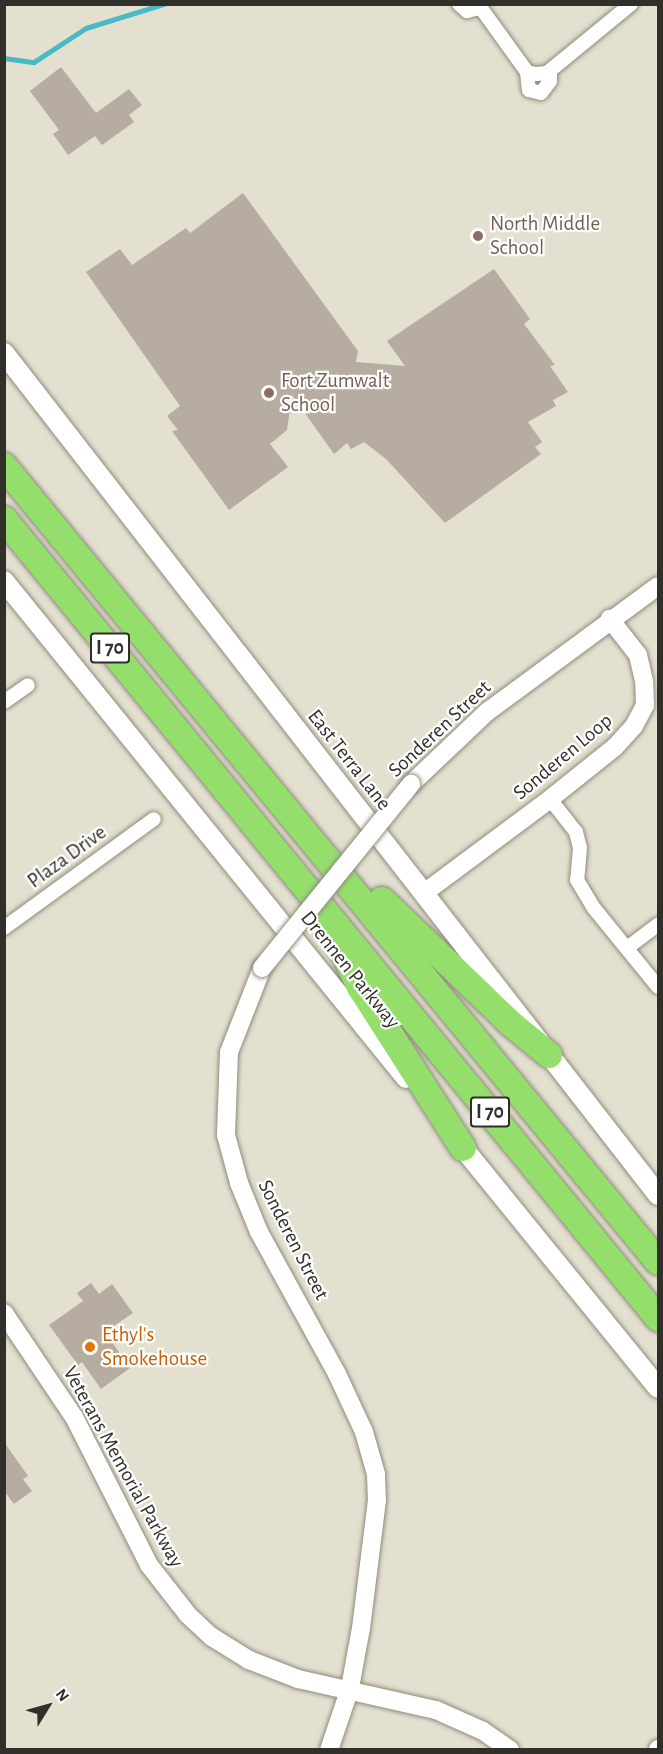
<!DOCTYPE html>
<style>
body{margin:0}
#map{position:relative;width:663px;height:1754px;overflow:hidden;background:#e4e0d0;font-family:"Alegreya Sans",sans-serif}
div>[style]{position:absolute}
.stream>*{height:4.5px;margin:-2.25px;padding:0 2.25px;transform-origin:2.25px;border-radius:2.25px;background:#4ab9c6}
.building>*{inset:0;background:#b6ac9f}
.roads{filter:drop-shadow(0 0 2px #8f8b7c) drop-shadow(0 0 2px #8f8b7c)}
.minor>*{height:14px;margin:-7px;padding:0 7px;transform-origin:7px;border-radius:7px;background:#fff}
.tertiary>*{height:18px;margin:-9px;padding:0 9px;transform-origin:9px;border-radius:9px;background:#fff}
.secondary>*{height:20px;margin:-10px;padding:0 10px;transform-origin:10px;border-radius:10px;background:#fff}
.motorway>*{height:26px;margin:-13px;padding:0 13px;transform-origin:13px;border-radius:13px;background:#94de6c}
.bridges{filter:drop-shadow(0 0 2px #8f8b7c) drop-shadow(0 0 2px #8f8b7c)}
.tertiary-bridge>*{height:18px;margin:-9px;padding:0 9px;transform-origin:9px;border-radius:9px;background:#fff}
.dots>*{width:16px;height:16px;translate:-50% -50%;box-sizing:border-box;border:3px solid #fff;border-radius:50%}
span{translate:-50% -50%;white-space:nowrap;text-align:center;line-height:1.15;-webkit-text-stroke:4.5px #fff;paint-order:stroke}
.shield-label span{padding:2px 4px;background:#fff;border:2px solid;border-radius:4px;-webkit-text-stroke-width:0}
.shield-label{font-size:20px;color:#312f29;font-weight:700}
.education-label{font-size:21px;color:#785e54}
.left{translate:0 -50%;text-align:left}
.street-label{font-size:21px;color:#312f29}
.food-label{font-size:21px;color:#c56008}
.frame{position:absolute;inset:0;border:6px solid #312f29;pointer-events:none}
.north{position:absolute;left:18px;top:1676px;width:60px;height:60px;-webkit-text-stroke:4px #fff;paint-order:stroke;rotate:53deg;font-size:16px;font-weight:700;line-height:24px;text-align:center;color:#312f29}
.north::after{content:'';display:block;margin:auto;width:21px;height:27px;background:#312f29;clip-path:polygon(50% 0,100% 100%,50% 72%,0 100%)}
</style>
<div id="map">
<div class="stream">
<i style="left:4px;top:58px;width:30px;rotate:8deg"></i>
<i style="left:34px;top:62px;width:62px;rotate:-33.2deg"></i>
<i style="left:86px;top:28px;width:82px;rotate:-17.1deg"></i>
</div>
<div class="building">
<i style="clip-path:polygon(61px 67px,96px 113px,129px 89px,142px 105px,129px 115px,134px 122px,102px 145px,95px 136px,68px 155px,53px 134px,59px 130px,30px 91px)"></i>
<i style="clip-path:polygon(243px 193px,358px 351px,356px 362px,405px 366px,387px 341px,494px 269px,530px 319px,524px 324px,555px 365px,550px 366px,568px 392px,553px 400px,556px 406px,528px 422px,542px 442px,535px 447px,541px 454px,445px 523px,386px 459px,364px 442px,351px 449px,347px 443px,334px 454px,292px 395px,287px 430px,270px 444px,288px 467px,229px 510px,172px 431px,178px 430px,167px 416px,180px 406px,86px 272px,120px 249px,132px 265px,186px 228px,190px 233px)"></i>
<i style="clip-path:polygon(91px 1283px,99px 1294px,112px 1284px,133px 1313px,105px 1332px,130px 1368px,101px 1389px,82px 1362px,78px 1365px,49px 1325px,83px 1301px,77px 1293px)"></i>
<i style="clip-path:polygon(4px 1442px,28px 1476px,23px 1479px,32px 1491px,14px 1504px,4px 1491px)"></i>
</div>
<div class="roads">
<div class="minor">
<i style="left:459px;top:4px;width:11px;rotate:41deg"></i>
<i style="left:467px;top:11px;width:12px;rotate:-14deg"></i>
<i style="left:478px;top:4px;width:84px;rotate:54.2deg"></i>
<i style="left:527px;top:72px;width:9px;rotate:13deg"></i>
<i style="left:536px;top:74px;width:11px;rotate:-5deg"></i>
<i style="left:547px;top:73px;width:109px;rotate:-39.4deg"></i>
<i style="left:527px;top:72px;width:18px;rotate:84deg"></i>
<i style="left:529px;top:90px;width:12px;rotate:14deg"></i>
<i style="left:541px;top:93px;width:15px;rotate:-53deg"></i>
<i style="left:550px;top:81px;width:10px;rotate:-90deg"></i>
<i style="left:4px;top:702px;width:29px;rotate:-35deg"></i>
<i style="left:550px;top:799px;width:42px;rotate:51.8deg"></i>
<i style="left:576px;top:832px;width:16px;rotate:76deg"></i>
<i style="left:580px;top:848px;width:32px;rotate:95deg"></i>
<i style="left:577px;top:880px;width:31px;rotate:59deg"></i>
<i style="left:593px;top:907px;width:103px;rotate:50.9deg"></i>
<i style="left:4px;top:928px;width:185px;rotate:-36deg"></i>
<i style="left:627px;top:948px;width:39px;rotate:-37deg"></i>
</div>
<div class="tertiary">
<i style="left:411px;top:784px;width:105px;rotate:-43.5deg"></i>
<i style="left:487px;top:712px;width:212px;rotate:-36.4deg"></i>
<i style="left:424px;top:893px;width:157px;rotate:-36.7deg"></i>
<i style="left:550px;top:799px;width:83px;rotate:-38.7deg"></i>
<i style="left:615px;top:747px;width:28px;rotate:-48deg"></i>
<i style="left:634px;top:726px;width:24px;rotate:-62deg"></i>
<i style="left:645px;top:705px;width:24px;rotate:-92deg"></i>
<i style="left:644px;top:681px;width:27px;rotate:-103deg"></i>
<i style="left:638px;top:655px;width:46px;rotate:-127.9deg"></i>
<i style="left:262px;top:968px;width:90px;rotate:111.4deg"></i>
<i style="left:229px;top:1052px;width:83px;rotate:92.1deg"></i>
<i style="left:226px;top:1135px;width:50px;rotate:74.8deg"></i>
<i style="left:239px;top:1183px;width:53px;rotate:67.8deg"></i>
<i style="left:259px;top:1232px;width:162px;rotate:61.2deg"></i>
<i style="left:337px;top:1374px;width:64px;rotate:65deg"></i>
<i style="left:364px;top:1432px;width:44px;rotate:74.1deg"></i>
<i style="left:376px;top:1474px;width:26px;rotate:88deg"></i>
<i style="left:377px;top:1500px;width:129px;rotate:97.1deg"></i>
<i style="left:361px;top:1628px;width:61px;rotate:100.4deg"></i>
<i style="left:350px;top:1688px;width:65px;rotate:108.7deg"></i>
<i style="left:4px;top:1313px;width:125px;rotate:56.1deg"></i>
<i style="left:74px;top:1417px;width:166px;rotate:63.1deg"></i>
<i style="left:149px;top:1565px;width:63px;rotate:52deg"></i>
<i style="left:188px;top:1615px;width:33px;rotate:43deg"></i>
<i style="left:212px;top:1637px;width:44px;rotate:31.9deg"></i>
<i style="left:249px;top:1660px;width:53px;rotate:21.2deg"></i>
<i style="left:298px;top:1679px;width:141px;rotate:12.7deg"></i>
<i style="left:436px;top:1710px;width:51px;rotate:24.1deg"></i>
<i style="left:483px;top:1731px;width:33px;rotate:35deg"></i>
<i style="left:658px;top:1750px;width:1px;rotate:-90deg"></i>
</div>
<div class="secondary">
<i style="left:4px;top:353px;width:1066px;rotate:52.16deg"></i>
<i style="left:4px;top:581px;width:639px;rotate:51.03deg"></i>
<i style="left:455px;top:1138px;width:322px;rotate:50.9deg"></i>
</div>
<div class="motorway">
<i style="left:4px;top:466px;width:1030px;rotate:50.59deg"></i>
<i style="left:4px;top:519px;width:1033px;rotate:50.7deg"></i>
<i style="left:382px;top:900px;width:176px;rotate:43.8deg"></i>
<i style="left:509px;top:1022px;width:52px;rotate:39.5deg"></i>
<i style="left:340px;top:945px;width:47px;rotate:64.5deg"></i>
<i style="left:360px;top:987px;width:191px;rotate:57.4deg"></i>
</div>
</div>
<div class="bridges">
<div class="tertiary-bridge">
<i style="left:262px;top:968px;width:237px;rotate:-51deg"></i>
</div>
</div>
<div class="dots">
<i style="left:478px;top:236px;background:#8d6e63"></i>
<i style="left:269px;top:393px;background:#8d6e63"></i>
<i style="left:90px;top:1347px;background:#e8710a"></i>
</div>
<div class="shield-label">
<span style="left:110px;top:648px">I 70</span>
<span style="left:490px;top:1112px">I 70</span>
</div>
<div class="education-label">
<span class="left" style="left:490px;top:236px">North Middle<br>School</span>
<span class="left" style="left:281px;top:393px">Fort Zumwalt<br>School</span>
</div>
<div class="street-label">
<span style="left:440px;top:729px;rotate:-43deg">Sonderen Street</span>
<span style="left:563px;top:757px;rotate:-40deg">Sonderen Loop</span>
<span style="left:349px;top:760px;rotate:52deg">East Terra Lane</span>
<span style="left:67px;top:857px;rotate:-36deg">Plaza Drive</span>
<span style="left:350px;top:970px;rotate:51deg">Drennen Parkway</span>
<span style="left:293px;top:1240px;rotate:63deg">Sonderen Street</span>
<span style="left:123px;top:1467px;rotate:61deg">Veterans Memorial Parkway</span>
</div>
<div class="food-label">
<span class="left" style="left:102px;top:1347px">Ethyl's<br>Smokehouse</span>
</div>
<div class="frame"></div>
<div class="north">N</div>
</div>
